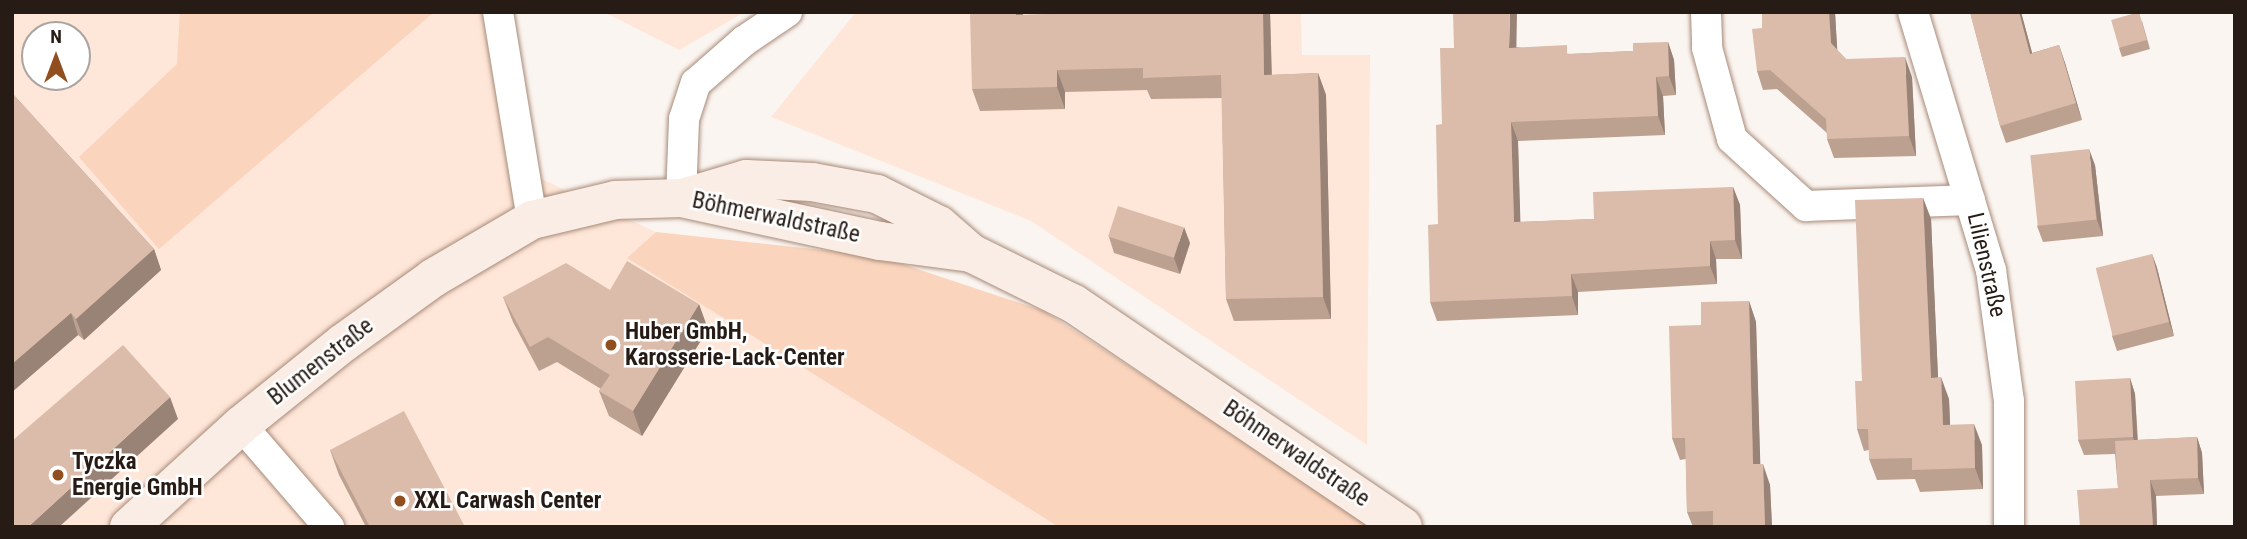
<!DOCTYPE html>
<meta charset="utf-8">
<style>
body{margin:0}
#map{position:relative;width:2247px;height:539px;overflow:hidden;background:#fbf5f1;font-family:"Roboto Condensed",sans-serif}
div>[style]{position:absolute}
.built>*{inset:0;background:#fee6d8}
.green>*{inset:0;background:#fad4bd}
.roads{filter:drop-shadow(0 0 2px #a78a78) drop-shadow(0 0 2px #a78a78)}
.street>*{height:30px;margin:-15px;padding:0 15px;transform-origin:15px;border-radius:15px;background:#fff}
.secondary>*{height:38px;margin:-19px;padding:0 19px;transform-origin:19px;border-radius:19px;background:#faede5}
.wall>*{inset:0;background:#bca191}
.shaded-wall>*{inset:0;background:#998376}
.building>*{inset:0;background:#dbbba9;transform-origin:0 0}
.dots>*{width:19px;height:19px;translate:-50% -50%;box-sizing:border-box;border:4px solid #fff;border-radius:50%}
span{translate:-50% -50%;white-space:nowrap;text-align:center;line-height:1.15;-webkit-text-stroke:5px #fff;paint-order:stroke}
.street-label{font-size:23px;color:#271c15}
.poi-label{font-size:23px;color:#271c15;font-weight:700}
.left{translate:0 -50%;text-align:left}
.frame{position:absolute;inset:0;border:14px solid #271c15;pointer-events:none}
.north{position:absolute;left:21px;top:21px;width:70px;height:70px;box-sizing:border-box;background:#fff;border:2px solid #a9a4a1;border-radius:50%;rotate:0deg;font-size:19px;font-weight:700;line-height:28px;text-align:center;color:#271c15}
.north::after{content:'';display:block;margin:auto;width:24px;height:32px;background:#914e1e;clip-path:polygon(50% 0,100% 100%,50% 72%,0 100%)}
</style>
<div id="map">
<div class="built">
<i style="clip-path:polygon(evenodd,12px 12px,487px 12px,507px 163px,656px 232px,627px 258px,1059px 527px,12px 527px,12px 12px,35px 35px,77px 35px,77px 77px,35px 77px,35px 35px)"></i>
<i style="clip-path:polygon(604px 12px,745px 12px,679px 50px)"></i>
<i style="clip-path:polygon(856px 12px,1301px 12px,1302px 55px,1370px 55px,1367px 445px,1031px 221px,771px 117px)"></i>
</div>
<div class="green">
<i style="clip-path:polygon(180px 12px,434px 12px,159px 249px,79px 157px,177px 64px)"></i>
<i style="clip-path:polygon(656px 232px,878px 256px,1044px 311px,1376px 527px,1059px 527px,627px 258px)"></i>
</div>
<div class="roads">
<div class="street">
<i style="left:498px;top:12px;width:211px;rotate:80.7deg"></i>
<i style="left:1706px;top:12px;width:36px;rotate:88deg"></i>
<i style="left:1707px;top:48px;width:94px;rotate:74.6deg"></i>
<i style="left:1732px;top:139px;width:100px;rotate:42.2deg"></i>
<i style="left:1806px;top:206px;width:164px;rotate:-2.1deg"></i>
<i style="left:1913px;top:12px;width:270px;rotate:73.2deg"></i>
<i style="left:1991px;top:270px;width:132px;rotate:82.2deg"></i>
<i style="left:2009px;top:401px;width:126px;rotate:90deg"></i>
<i style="left:681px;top:198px;width:79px;rotate:-87.8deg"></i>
<i style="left:684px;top:119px;width:38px;rotate:-72deg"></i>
<i style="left:696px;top:83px;width:64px;rotate:-41.2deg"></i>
<i style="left:744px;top:41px;width:52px;rotate:-34deg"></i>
<i style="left:241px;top:425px;width:135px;rotate:49.2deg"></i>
</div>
<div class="secondary">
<i style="left:686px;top:197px;width:63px;rotate:-16.7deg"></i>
<i style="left:746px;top:179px;width:66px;rotate:2.6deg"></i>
<i style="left:812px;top:182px;width:66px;rotate:10.5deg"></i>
<i style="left:877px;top:194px;width:69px;rotate:26.6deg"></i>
<i style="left:939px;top:225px;width:43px;rotate:41.2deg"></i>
<i style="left:971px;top:253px;width:115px;rotate:26.3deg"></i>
<i style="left:1074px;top:304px;width:397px;rotate:34.1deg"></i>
<i style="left:129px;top:527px;width:151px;rotate:-42.3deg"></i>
<i style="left:241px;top:425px;width:131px;rotate:-38.8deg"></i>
<i style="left:343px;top:343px;width:111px;rotate:-35.8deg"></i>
<i style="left:433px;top:278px;width:115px;rotate:-30.4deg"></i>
<i style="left:532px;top:220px;width:85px;rotate:-13.5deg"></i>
<i style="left:615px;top:200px;width:66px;rotate:-1.7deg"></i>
<i style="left:681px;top:198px;width:204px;rotate:12.2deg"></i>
<i style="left:880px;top:241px;width:92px;rotate:7.5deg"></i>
</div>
</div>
<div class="wall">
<i style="clip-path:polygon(1141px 12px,1270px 12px,1272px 75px,1318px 73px,1326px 95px,1331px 319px,1234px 321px,1226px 299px,1222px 98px,1151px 99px,1147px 90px,1065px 92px,1065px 109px,980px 111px,972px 89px,1023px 15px)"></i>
<i style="clip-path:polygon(1762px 12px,1835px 12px,1837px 50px,1846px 59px,1912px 77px,1916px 156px,1834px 158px,1827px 139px,1827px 133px,1777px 89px,1763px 90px,1757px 71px,1762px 28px)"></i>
<i style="clip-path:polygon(1970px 12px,2021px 12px,2032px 53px,2059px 45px,2065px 63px,2082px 120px,2006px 143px,2000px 126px)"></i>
<i style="clip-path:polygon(2142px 21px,2150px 49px,2122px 57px,2119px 48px)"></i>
<i style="clip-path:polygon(1668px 42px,1674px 60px,1676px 95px,1663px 96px,1665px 135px,1518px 141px,1520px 222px,1594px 219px,1733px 187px,1740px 205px,1742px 259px,1716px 259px,1717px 284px,1578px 292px,1578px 315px,1437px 321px,1430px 302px,1438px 224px,1442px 124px,1454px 48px,1516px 47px,1570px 54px,1633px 51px)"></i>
<i style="clip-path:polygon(12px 93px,154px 249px,161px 270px,84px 340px,78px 335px,12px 392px)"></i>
<i style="clip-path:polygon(2095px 165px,2103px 236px,2043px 242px,2037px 226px)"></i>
<i style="clip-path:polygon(1923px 198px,1931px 219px,1938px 378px,1949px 399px,1950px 425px,1982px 445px,1983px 489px,1920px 492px,1915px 479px,1877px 480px,1869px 459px,1869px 450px,1864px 451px,1857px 429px,1862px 381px)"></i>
<i style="clip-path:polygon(1109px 237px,1190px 243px,1180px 274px,1114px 253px)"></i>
<i style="clip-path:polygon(2152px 254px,2157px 268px,2174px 336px,2117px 351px,2112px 336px)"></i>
<i style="clip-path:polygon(610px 290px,708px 329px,642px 436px,609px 416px,599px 391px,601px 389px,557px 362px,539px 371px,513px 322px,503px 297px)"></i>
<i style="clip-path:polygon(1749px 301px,1756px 322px,1760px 464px,1770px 485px,1772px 526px,1794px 525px,1794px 527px,1693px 527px,1687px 512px,1686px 459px,1680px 460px,1672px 438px,1701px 325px)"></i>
<i style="clip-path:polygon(2130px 378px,2135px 394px,2138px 440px,2197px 437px,2202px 453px,2204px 494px,2156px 496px,2157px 527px,2080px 527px,2118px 488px,2115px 454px,2084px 455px,2078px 440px)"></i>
<i style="clip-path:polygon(330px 450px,465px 527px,366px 527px,339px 475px)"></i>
</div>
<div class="shaded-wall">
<i style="clip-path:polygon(1016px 12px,1023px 12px,1024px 37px,1016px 15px)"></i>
<i style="clip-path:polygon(1263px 12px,1270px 12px,1272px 97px,1264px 75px)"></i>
<i style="clip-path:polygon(1510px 12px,1517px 12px,1516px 66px,1509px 48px)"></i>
<i style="clip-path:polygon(1829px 12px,1835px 12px,1838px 62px,1831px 43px)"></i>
<i style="clip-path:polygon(2019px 12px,2021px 12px,2037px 71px,2030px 54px)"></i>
<i style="clip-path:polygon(1668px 42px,1674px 60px,1676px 95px,1669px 76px)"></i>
<i style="clip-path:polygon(2059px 45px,2065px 63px,2082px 120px,2076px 103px)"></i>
<i style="clip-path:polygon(1905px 57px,1912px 77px,1916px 156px,1909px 136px)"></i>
<i style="clip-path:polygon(1057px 70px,1065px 92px,1065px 109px,1057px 87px)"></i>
<i style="clip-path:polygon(1318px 73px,1326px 95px,1331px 319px,1323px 297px)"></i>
<i style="clip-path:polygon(1656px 77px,1663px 96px,1665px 135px,1658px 116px)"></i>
<i style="clip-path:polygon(1511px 122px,1518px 141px,1521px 241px,1514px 222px)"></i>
<i style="clip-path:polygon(2089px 149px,2095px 165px,2103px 236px,2097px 220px)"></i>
<i style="clip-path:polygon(1733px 187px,1740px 205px,1742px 259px,1735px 240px)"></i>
<i style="clip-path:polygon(1923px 198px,1931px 219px,1939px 399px,1931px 378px)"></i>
<i style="clip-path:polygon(1184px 227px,1190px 243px,1180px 274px,1174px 258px)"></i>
<i style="clip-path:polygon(1710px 241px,1716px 259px,1717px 284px,1710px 266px)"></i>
<i style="clip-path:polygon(154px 249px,161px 270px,84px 340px,76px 319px)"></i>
<i style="clip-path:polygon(2152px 254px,2157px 268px,2174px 336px,2169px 322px)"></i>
<i style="clip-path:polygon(1571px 274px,1578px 292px,1578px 315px,1572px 296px)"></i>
<i style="clip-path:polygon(1749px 301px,1756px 322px,1761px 486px,1753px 464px)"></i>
<i style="clip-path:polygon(699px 304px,708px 329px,642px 436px,633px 411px)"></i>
<i style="clip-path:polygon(71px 313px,78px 335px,12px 392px,12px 364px)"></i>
<i style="clip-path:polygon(1941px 377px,1949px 399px,1951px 446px,1943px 425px)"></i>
<i style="clip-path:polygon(2130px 378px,2135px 394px,2138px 453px,2133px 437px)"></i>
<i style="clip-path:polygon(170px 397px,178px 419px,59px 527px,28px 527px)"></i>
<i style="clip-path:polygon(1974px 424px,1982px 445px,1983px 489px,1975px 468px)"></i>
<i style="clip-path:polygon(2197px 437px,2202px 453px,2204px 494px,2198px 478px)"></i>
<i style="clip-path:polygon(1763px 464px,1770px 485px,1772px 527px,1765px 527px)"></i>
<i style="clip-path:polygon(2150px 480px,2156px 496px,2157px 527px,2153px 527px)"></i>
</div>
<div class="building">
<i style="clip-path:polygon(970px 12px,1016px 12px,1016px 15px,1141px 12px,1263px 12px,1264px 75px,1318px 73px,1323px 297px,1226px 299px,1221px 75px,1143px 78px,1143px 68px,1057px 70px,1057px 87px,972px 89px)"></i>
<i style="clip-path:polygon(1453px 12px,1510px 12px,1509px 48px,1567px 45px,1567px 54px,1633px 51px,1633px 43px,1668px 42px,1669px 76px,1656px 77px,1658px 116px,1511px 122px,1514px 222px,1594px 219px,1593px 192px,1733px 187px,1735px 240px,1710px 241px,1710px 266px,1571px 274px,1572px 296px,1430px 302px,1428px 225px,1438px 224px,1436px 125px,1442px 124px,1440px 48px,1454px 48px)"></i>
<i style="clip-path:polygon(1762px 12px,1829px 12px,1831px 43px,1846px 59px,1905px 57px,1909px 136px,1827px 139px,1826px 119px,1770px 70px,1757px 71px,1752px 29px,1762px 28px)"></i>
<i style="clip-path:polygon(1970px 12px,2019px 12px,2030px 54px,2059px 45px,2076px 103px,2000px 126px)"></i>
<i style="left:2139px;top:12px;width:29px;height:29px;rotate:74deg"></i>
<i style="clip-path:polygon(12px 93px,154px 249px,76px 319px,71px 313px,12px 364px)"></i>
<i style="left:2089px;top:149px;width:71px;height:59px;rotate:84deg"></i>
<i style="clip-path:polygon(1923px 198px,1931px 378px,1941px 377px,1943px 425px,1974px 424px,1975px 468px,1912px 470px,1912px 458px,1869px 459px,1868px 429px,1857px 429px,1855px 381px,1862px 381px,1855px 200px)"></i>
<i style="left:1118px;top:206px;width:69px;height:32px;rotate:18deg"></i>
<i style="left:2152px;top:254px;width:70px;height:58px;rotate:76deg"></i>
<i style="clip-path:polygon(627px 261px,699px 304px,633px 411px,599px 391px,610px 375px,548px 337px,530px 347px,503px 297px,566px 263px,610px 290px)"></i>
<i style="clip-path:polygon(1749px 301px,1753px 464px,1763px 464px,1765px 526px,1794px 525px,1794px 527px,1713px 527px,1713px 511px,1687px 512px,1685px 438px,1672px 438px,1669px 326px,1701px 325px,1701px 302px)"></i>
<i style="clip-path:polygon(123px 345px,170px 397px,28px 527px,12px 527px,12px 441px)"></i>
<i style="left:2130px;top:378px;width:59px;height:55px;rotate:87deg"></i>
<i style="clip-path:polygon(404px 411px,465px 527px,370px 527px,330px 450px)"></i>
<i style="clip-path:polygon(2197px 437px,2198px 478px,2150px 480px,2153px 527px,2080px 527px,2077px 490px,2118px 488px,2115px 441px)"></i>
</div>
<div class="dots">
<i style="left:611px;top:345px;background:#914e1e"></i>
<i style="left:58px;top:475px;background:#914e1e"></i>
<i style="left:400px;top:501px;background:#914e1e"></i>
</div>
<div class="street-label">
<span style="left:776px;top:218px;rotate:12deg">Böhmerwaldstraße</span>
<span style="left:1986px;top:265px;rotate:77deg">Lilienstraße</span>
<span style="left:321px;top:362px;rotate:-38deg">Blumenstraße</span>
<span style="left:1296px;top:454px;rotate:34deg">Böhmerwaldstraße</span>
</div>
<div class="poi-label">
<span class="left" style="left:625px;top:345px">Huber GmbH,<br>Karosserie-Lack-Center</span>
<span class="left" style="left:72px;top:475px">Tyczka<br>Energie GmbH</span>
<span class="left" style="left:414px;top:501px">XXL Carwash Center</span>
</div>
<div class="frame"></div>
<div class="north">N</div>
</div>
